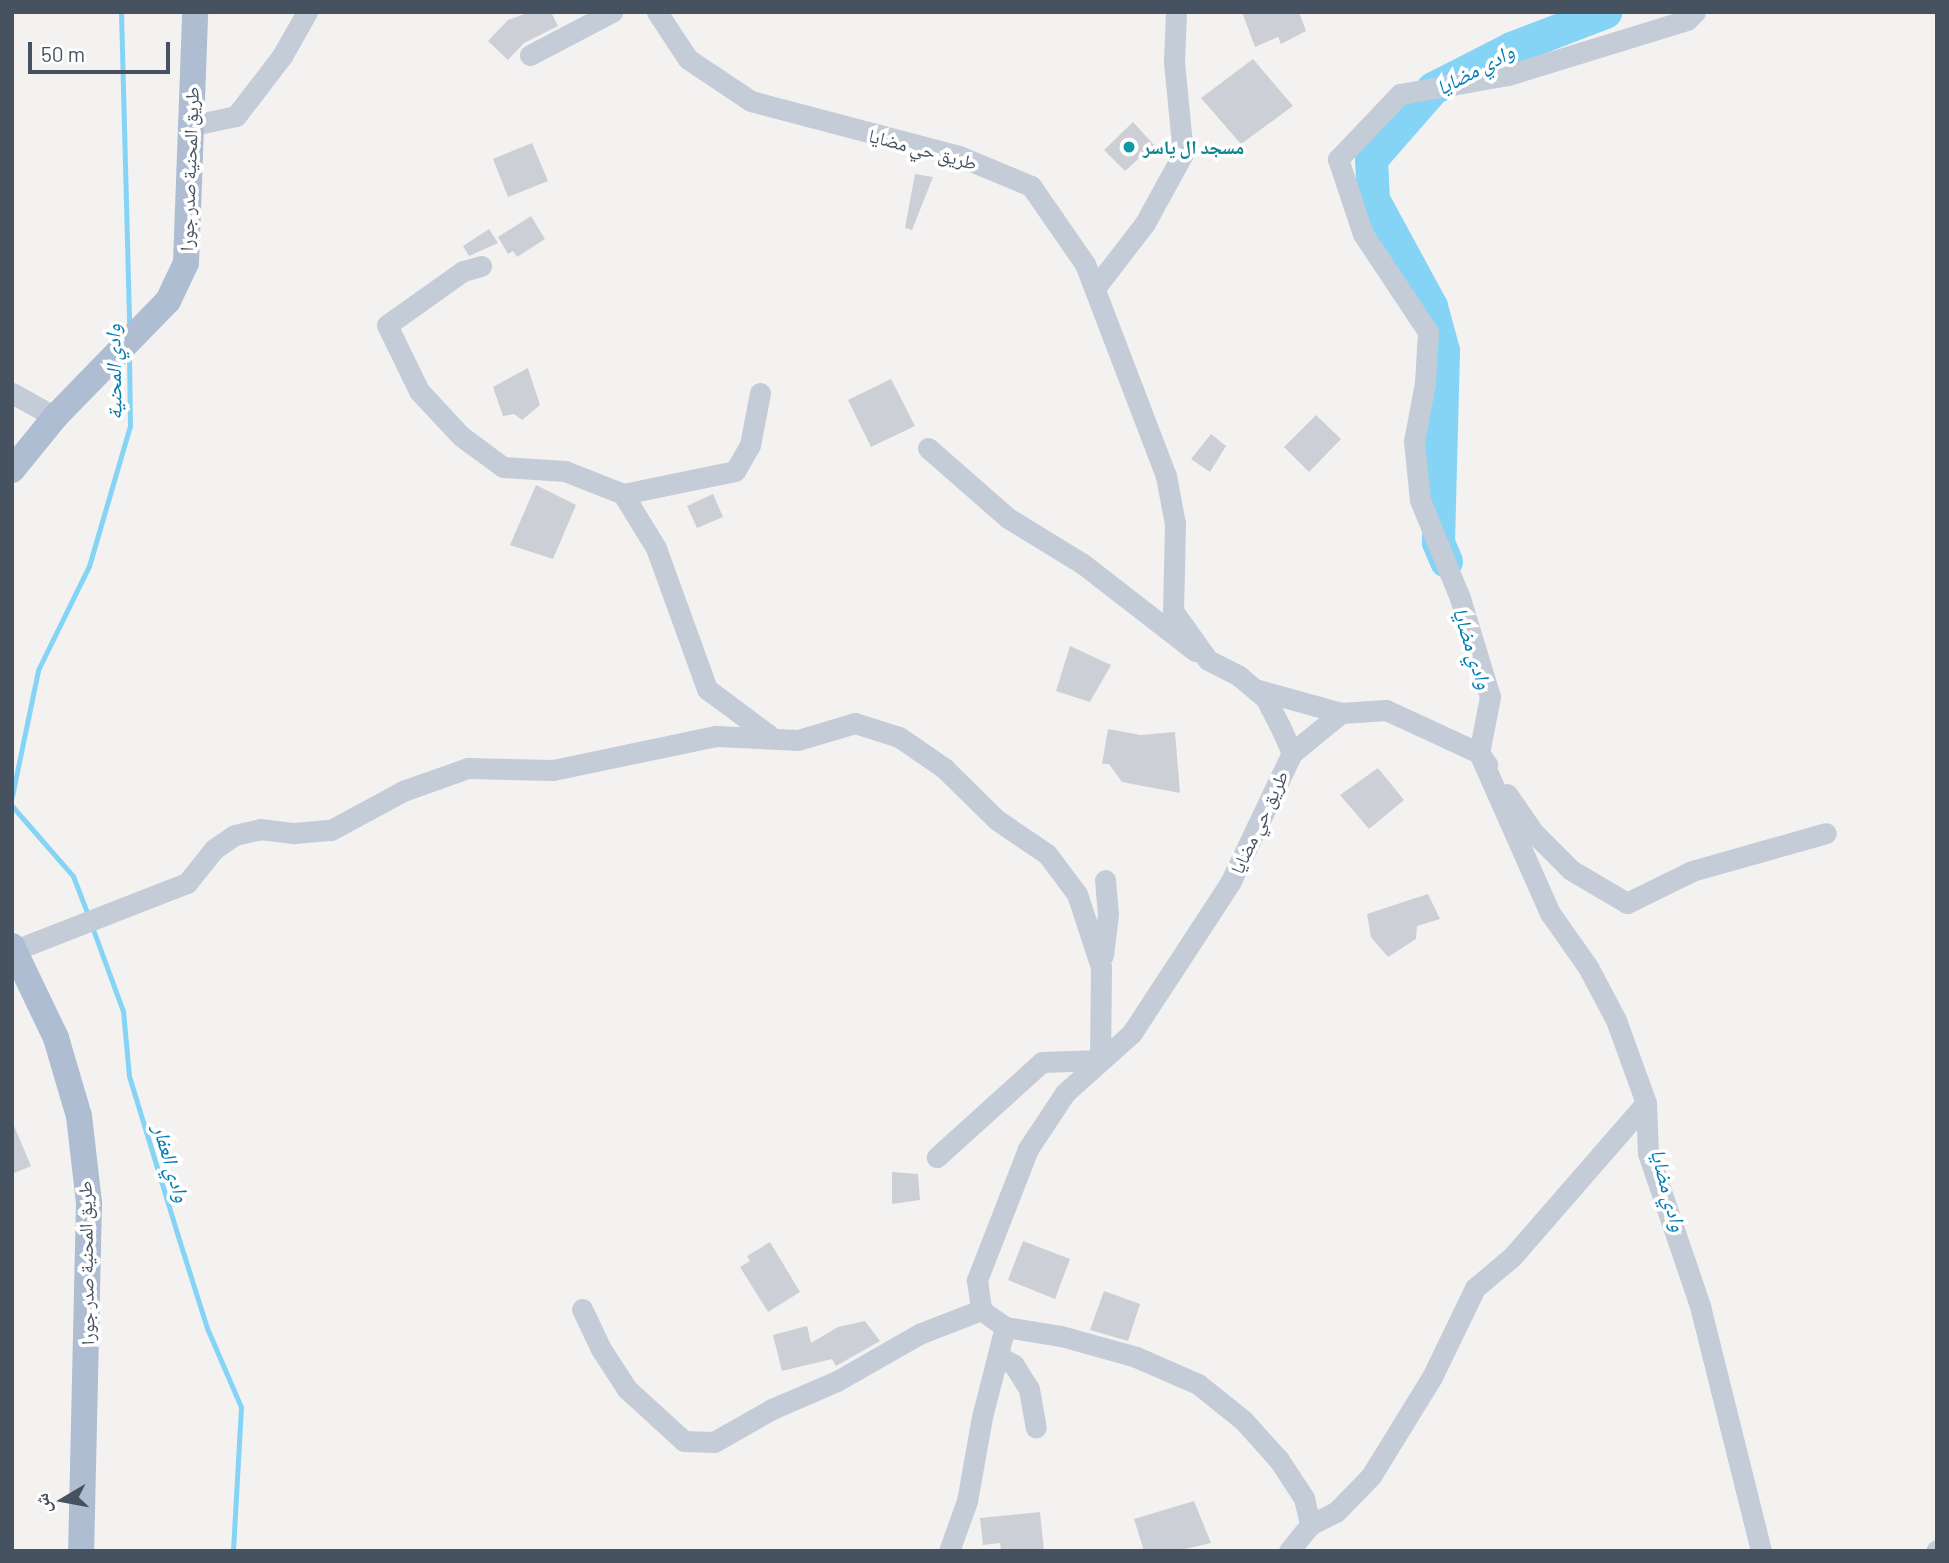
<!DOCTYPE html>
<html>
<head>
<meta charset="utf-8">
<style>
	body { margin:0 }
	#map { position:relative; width:1949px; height:1563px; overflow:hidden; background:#f4f1f1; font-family:Barlow,"Noto Naskh Arabic",sans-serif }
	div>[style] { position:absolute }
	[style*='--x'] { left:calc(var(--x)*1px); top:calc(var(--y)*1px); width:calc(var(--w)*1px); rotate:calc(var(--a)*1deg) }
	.stream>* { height:5px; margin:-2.5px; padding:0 2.5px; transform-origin:2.5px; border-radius:2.5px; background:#85d4f6 }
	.river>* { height:33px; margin:-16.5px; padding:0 16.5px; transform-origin:16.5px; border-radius:16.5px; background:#85d4f6 }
	.building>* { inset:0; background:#cdcfd7 }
	.minor>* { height:21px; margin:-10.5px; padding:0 10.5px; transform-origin:10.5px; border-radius:10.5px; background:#c3ccd7 }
	.major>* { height:26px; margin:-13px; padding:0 13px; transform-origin:13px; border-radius:13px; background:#aebdd2 }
	.dots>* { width:19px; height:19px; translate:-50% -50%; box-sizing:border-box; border:4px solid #fff; border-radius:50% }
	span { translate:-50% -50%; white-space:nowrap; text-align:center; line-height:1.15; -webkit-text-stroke:7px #fff; paint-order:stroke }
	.culture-label { font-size:19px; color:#0d838f; font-weight:700 }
	.left { translate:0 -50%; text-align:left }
	.street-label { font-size:19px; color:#475261 }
	.water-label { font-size:21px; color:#017cb2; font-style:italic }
	.frame { position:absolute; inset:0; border:14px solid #475261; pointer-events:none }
	.north { position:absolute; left:28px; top:1465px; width:70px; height:70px; -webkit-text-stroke:5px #fff; paint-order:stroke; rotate:260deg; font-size:19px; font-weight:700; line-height:28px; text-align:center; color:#475261 }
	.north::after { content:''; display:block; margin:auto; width:24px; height:32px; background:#475261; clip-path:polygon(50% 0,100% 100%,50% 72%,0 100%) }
	.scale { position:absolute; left:28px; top:42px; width:142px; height:32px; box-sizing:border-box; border:4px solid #475261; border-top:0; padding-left:9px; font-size:21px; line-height:24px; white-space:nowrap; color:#475261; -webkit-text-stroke:5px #fff; paint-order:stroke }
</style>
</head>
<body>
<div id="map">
	<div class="stream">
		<i style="--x:121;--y:12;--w:315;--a:88.5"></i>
		<i style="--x:12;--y:796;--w:129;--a:-78.3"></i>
		<i style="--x:38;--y:670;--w:116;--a:-63.9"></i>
		<i style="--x:89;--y:566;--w:146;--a:-73.7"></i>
		<i style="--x:130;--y:426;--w:72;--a:-90.8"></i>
		<i style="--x:12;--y:806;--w:93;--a:48.9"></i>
		<i style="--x:73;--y:876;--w:42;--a:69"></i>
		<i style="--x:91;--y:924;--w:93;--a:69.8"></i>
		<i style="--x:123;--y:1011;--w:65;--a:84.7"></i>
		<i style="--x:129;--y:1076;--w:164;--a:73"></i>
		<i style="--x:177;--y:1233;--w:100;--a:72.5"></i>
		<i style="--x:207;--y:1328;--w:86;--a:66.7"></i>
		<i style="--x:241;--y:1407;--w:144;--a:93.2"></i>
	</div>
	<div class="river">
		<i style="--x:1446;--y:561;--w:21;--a:-113"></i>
		<i style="--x:1438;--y:542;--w:192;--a:-88.5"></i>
		<i style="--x:1443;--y:350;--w:46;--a:-105.3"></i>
		<i style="--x:1431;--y:306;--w:122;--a:-118.5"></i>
		<i style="--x:1373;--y:199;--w:40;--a:-92.9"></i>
		<i style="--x:1371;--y:159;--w:94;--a:-48.9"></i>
		<i style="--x:1433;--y:88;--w:88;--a:-27.1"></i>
		<i style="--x:1511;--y:48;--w:101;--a:-21"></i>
	</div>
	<div class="building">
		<i style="clip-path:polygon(530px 12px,551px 12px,558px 26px,524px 43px,508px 60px,488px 41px,508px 20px)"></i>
		<i style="clip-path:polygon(1242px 12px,1299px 12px,1306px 31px,1281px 44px,1278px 37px,1255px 47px)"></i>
		<i style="clip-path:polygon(1253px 59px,1293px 106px,1241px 144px,1201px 98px)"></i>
		<i style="clip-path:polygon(1133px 122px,1154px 145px,1125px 171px,1104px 150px)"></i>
		<i style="clip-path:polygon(532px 143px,548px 181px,508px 197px,493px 159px)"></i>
		<i style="clip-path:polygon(915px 174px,933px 177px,912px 230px,905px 228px)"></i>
		<i style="clip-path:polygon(531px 216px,545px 239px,517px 257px,513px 251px,508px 254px,498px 237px)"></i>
		<i style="clip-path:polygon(489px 229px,498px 243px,469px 256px,463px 246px)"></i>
		<i style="clip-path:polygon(528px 368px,540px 405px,522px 420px,514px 414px,503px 416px,493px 387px)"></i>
		<i style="clip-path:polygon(891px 379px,915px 426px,871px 447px,848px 400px)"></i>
		<i style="clip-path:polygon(1316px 415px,1341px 439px,1309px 472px,1284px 447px)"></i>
		<i style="clip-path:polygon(1211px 434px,1226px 446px,1210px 472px,1191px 459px)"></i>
		<i style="clip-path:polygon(536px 485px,576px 505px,553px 559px,510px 545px)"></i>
		<i style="clip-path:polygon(713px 494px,723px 517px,697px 528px,687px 506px)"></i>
		<i style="clip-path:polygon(1070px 646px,1111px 665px,1090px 702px,1056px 691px)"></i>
		<i style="clip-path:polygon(1108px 729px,1141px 735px,1175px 732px,1180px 793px,1122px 782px,1109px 764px,1102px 764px)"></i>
		<i style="clip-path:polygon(1378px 768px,1404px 800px,1369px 829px,1340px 795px)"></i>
		<i style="clip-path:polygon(1428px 894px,1440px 919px,1417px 926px,1416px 939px,1388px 957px,1371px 937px,1367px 914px)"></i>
		<i style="clip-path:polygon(12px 1121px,31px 1166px,12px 1174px)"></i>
		<i style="clip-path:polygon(892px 1172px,918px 1174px,920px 1200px,892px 1204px)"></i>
		<i style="clip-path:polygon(1023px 1241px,1070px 1259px,1055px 1299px,1008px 1280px)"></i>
		<i style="clip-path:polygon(770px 1242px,800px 1292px,768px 1312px,740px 1267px,750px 1261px,747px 1256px)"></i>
		<i style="clip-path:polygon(1104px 1291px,1140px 1304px,1128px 1341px,1090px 1330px)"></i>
		<i style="clip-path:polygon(865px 1321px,880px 1341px,836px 1366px,832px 1359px,782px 1371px,773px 1335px,807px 1326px,811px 1343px,838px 1327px)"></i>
		<i style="clip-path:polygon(1194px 1501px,1211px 1543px,1176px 1551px,1144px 1551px,1134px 1519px)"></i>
		<i style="clip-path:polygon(1040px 1512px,1044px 1551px,1001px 1551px,1000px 1543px,983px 1545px,980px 1518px)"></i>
	</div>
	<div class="minor">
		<i style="--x:657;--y:12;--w:56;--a:56.6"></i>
		<i style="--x:688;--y:59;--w:76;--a:33.7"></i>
		<i style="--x:751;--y:101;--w:215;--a:14.8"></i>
		<i style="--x:959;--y:156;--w:78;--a:22.6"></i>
		<i style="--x:1031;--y:186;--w:95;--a:55.3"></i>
		<i style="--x:1085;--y:264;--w:227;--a:69.1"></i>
		<i style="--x:1166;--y:476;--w:49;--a:79.4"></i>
		<i style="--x:1175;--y:524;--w:87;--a:91.3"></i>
		<i style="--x:1173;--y:611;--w:60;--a:54.5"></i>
		<i style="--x:1208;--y:660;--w:35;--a:27"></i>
		<i style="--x:1239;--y:676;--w:35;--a:40"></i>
		<i style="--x:1266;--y:699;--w:30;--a:63"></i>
		<i style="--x:1280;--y:726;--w:30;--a:66"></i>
		<i style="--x:1292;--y:753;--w:144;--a:115.5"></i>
		<i style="--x:1230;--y:883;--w:179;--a:123.2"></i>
		<i style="--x:1132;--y:1033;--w:90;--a:138.2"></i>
		<i style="--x:1065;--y:1093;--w:67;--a:123.5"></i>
		<i style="--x:1028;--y:1149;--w:141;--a:111.3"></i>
		<i style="--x:977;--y:1280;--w:30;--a:82"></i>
		<i style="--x:981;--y:1310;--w:29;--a:35"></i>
		<i style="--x:1005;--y:1327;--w:57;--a:9.1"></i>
		<i style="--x:1061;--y:1336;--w:78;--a:15.6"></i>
		<i style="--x:1136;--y:1357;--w:68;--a:23.5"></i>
		<i style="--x:1198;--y:1384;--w:58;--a:38.7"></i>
		<i style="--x:1243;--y:1420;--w:54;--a:48"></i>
		<i style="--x:1279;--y:1460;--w:45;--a:56.7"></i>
		<i style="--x:1304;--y:1498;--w:28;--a:77"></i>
		<i style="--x:1310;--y:1525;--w:33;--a:129"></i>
		<i style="--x:1695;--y:12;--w:11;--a:135"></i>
		<i style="--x:1687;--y:20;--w:187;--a:162.9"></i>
		<i style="--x:1508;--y:75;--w:110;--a:170"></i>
		<i style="--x:1400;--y:94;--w:90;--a:133.6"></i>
		<i style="--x:1338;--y:159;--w:79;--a:71.6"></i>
		<i style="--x:1363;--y:234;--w:118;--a:56.4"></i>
		<i style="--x:1428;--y:332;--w:51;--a:93.4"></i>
		<i style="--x:1425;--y:383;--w:59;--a:100.7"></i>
		<i style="--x:1414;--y:441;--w:59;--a:84.2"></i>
		<i style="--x:1420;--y:500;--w:106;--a:67.8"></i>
		<i style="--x:1460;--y:598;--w:103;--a:73.1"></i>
		<i style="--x:1490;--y:697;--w:57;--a:101.1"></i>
		<i style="--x:1479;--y:753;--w:175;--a:66.1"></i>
		<i style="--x:1550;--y:913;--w:66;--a:54.9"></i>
		<i style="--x:1588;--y:967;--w:60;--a:62.2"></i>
		<i style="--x:1616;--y:1020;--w:88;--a:70.1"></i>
		<i style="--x:1646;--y:1103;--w:50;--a:87.7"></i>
		<i style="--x:1648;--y:1153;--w:162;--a:71.2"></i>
		<i style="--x:1700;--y:1306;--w:252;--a:76"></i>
		<i style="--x:530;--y:55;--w:93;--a:-27.7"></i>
		<i style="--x:189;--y:126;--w:48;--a:-12"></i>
		<i style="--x:236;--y:116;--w:76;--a:-52.5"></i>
		<i style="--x:282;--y:56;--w:51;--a:-60.4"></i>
		<i style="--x:481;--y:266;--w:19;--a:164"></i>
		<i style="--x:463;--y:271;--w:93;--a:144.6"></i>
		<i style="--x:387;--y:325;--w:73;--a:64.1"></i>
		<i style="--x:419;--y:391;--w:62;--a:47"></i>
		<i style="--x:461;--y:436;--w:52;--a:36.4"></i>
		<i style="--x:503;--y:467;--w:62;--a:3.7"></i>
		<i style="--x:565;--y:471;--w:62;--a:21.6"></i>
		<i style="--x:1095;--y:288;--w:82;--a:-52.4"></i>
		<i style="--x:1145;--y:223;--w:79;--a:-61.2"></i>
		<i style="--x:1183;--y:154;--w:92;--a:-95.6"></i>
		<i style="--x:1174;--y:62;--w:50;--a:-87.7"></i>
		<i style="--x:12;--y:393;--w:49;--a:29.2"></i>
		<i style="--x:760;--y:393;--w:53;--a:100.9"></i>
		<i style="--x:750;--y:445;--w:30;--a:120"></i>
		<i style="--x:735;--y:471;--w:114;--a:168.4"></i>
		<i style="--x:623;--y:494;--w:63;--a:58.6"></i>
		<i style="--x:656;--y:548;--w:150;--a:70.1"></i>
		<i style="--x:707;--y:689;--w:77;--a:36.6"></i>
		<i style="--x:928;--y:448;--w:106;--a:41.2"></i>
		<i style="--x:1008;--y:518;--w:88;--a:31.5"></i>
		<i style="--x:1083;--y:564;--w:142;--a:37.8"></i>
		<i style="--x:1255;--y:689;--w:89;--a:15.6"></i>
		<i style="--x:1292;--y:753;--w:63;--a:-39.2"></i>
		<i style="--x:1341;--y:713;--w:45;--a:-3.8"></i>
		<i style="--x:1386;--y:710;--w:102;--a:24.8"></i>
		<i style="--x:1479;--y:753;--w:14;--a:54"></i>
		<i style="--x:1507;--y:794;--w:47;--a:55.3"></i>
		<i style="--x:1534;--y:833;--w:52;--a:45"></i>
		<i style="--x:1571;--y:870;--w:65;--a:30.5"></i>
		<i style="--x:1627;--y:903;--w:72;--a:-26.2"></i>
		<i style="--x:1692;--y:871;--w:139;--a:-15.8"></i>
		<i style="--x:15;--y:950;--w:185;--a:-21.3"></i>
		<i style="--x:187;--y:883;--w:43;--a:-51.5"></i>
		<i style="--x:214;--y:849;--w:25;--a:-34"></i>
		<i style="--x:235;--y:835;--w:26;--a:-13"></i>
		<i style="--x:260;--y:829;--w:34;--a:7"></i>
		<i style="--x:294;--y:833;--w:37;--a:-5"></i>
		<i style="--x:331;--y:830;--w:82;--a:-28.4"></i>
		<i style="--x:403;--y:791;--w:69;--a:-19.5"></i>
		<i style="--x:468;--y:768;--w:85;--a:1.3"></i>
		<i style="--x:553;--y:770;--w:167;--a:-11.8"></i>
		<i style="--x:716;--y:736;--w:82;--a:2.8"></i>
		<i style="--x:798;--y:740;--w:59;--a:-16.6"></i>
		<i style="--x:855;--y:723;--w:46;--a:17.7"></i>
		<i style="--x:899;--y:737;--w:55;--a:34.6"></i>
		<i style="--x:944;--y:768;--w:74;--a:44.5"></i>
		<i style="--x:997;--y:820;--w:60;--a:34.2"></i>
		<i style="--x:1047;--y:854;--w:50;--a:53.1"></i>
		<i style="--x:1077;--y:894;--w:77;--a:71.8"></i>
		<i style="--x:1101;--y:967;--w:93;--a:90.6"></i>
		<i style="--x:1100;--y:1060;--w:58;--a:178"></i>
		<i style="--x:1042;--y:1062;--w:142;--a:137.9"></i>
		<i style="--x:1103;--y:955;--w:41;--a:-83"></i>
		<i style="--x:1108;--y:914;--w:34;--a:-95"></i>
		<i style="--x:582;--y:1309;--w:44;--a:64.6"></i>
		<i style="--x:601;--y:1349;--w:48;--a:57"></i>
		<i style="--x:627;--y:1389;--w:77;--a:42.4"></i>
		<i style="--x:684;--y:1441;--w:30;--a:2"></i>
		<i style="--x:714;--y:1442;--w:67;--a:-29.6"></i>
		<i style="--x:772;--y:1409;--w:71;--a:-23.3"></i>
		<i style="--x:837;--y:1381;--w:95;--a:-29.8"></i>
		<i style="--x:919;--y:1334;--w:66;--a:-21.2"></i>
		<i style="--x:998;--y:1356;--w:18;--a:29"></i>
		<i style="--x:1014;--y:1365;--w:28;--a:58"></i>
		<i style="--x:1029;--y:1389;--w:39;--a:80"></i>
		<i style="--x:1310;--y:1525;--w:29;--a:-27"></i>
		<i style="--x:1336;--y:1512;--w:50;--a:-45.8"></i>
		<i style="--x:1371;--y:1476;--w:116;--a:-58.4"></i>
		<i style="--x:1432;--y:1377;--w:99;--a:-64.2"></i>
		<i style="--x:1475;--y:1288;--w:48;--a:-40"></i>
		<i style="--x:1512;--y:1257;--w:204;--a:-49"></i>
		<i style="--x:949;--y:1551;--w:53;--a:-70.2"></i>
		<i style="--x:967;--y:1501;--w:85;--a:-79.9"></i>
		<i style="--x:982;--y:1417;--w:93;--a:-75.7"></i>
		<i style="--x:1936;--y:1551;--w:1;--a:-45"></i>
	</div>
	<div class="major">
		<i style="--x:12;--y:470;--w:68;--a:-50.9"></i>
		<i style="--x:55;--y:417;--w:162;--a:-45.8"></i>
		<i style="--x:168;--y:301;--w:42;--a:-64.7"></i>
		<i style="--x:186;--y:263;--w:251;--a:-87.9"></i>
		<i style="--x:12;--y:946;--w:102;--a:64.4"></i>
		<i style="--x:56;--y:1038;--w:81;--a:73.6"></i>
		<i style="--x:79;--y:1116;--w:88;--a:83.4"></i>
		<i style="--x:89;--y:1203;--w:348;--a:91.3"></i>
	</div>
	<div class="dots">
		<i style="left:1129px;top:147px;background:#0f9aa8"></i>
	</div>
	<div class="culture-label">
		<span class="left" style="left:1143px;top:147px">مسجد ال ياسر</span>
	</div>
	<div class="street-label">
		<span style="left:923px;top:149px;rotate:15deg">طريق حي مضايا</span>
		<span style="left:189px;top:169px;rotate:-88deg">طريق المحنية صدر جورا</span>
		<span style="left:1259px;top:822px;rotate:-65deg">طريق حي مضايا</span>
		<span style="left:86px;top:1263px;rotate:-91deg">طريق المحنية صدر جورا</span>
	</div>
	<div class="water-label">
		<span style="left:1475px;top:69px;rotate:-28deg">وادي مضايا</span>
		<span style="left:113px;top:372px;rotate:-91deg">وادي المحنية</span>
		<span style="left:1473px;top:648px;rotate:72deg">وادي مضايا</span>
		<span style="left:172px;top:1163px;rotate:73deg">وادي العفار</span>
		<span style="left:1669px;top:1190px;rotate:75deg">وادي مضايا</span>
	</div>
	<div class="frame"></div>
	<div class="north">ش</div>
	<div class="scale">50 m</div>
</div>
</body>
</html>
